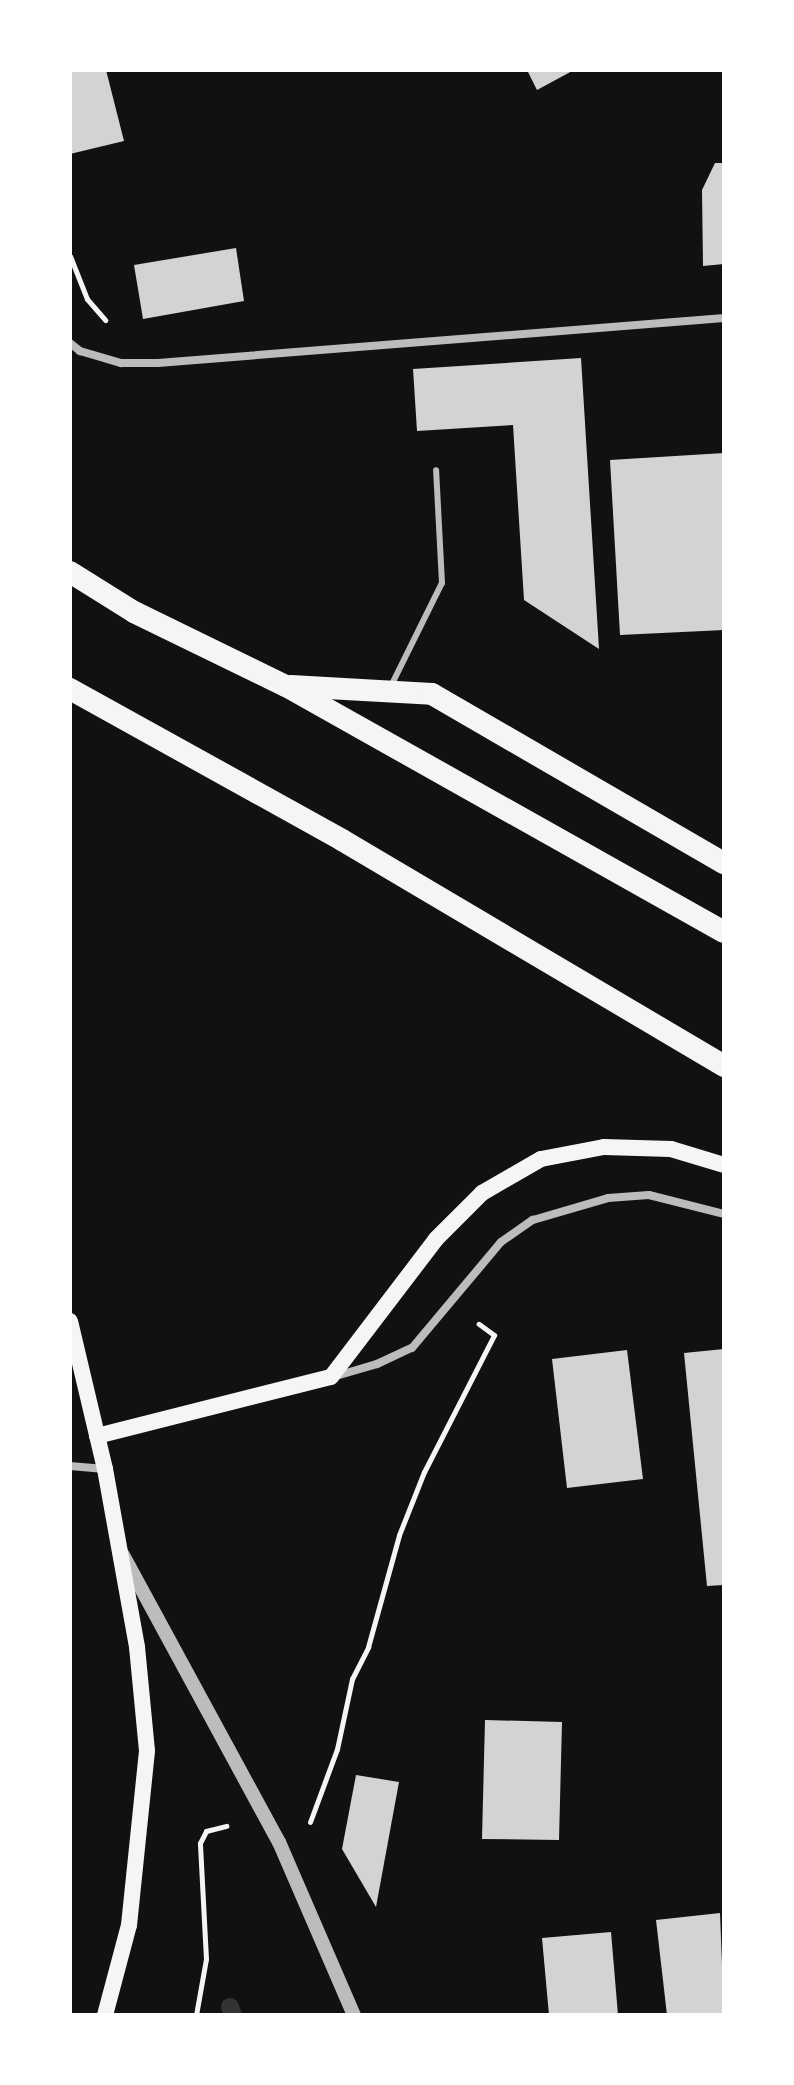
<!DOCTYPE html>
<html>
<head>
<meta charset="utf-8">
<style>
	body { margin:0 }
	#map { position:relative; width:794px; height:2085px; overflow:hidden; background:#111; font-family:Ubuntu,sans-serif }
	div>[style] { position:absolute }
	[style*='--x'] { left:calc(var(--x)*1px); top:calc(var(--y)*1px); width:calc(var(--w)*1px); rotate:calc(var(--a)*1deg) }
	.stream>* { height:18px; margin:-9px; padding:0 9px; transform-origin:9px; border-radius:9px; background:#333 }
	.building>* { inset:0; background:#d3d3d3 }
	.path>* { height:5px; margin:-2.5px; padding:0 2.5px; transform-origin:2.5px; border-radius:2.5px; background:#f5f5f5 }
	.service>* { height:6px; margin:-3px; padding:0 3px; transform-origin:3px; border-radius:3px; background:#bcbcbc }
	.minor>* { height:8px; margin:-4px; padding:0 4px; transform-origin:4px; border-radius:4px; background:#bcbcbc }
	.tertiary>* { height:14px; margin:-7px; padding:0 7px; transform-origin:7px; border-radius:7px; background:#bcbcbc }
	.secondary>* { height:16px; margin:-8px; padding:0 8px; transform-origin:8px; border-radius:8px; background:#f5f5f5 }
	.trunk>* { height:22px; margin:-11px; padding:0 11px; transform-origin:11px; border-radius:11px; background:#f5f5f5 }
	span { translate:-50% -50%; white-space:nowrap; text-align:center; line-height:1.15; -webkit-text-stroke:7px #fff; paint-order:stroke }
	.frame { position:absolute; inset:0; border:72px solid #fff; pointer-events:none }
</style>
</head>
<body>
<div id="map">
	<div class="stream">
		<i style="--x:230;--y:2007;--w:9;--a:69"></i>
	</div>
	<div class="building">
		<i style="clip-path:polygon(70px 70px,106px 70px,124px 141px,70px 154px)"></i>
		<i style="clip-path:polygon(527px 70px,574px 70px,537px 90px)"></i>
		<i style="clip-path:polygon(715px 163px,724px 163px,724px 264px,703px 266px,702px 190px)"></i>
		<i style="clip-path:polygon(236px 248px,244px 301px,143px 319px,134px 265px)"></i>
		<i style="clip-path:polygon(581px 358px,599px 649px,524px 600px,513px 425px,417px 431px,413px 369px)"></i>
		<i style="clip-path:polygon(724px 453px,724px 630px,620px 635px,610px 460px)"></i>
		<i style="clip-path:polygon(724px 1349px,724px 1585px,707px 1586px,684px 1353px)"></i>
		<i style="clip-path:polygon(627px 1350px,643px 1479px,567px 1488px,552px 1359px)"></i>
		<i style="clip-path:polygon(485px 1720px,562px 1722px,559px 1840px,482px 1839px)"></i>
		<i style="clip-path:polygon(356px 1775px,399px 1782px,376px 1907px,342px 1849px)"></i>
		<i style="clip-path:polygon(720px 1913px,724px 2015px,667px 2015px,656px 1920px)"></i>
		<i style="clip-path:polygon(611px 1932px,618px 2015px,549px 2015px,542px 1938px)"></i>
	</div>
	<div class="path">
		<i style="--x:70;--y:256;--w:46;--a:68.4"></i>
		<i style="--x:87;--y:299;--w:28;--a:49"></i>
		<i style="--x:310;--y:1822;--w:78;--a:-69.7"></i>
		<i style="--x:337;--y:1749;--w:72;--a:-77.9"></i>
		<i style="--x:352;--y:1679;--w:36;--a:-63"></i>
		<i style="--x:368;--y:1647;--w:116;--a:-74.5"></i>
		<i style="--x:399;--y:1535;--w:68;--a:-68.4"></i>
		<i style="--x:424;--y:1472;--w:154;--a:-62.9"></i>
		<i style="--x:494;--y:1335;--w:19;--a:-144"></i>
		<i style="--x:196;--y:2015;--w:57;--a:-79.9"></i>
		<i style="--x:206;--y:1959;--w:116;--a:-93"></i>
		<i style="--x:200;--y:1843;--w:13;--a:-63"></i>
		<i style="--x:206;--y:1831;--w:21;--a:-14"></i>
	</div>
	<div class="service">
		<i style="--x:390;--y:688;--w:117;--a:-63.7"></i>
		<i style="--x:442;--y:583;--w:113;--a:-93"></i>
	</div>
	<div class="minor">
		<i style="--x:70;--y:343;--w:13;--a:39"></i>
		<i style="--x:80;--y:351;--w:43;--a:16.3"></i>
		<i style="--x:121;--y:363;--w:37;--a:0"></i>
		<i style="--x:158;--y:363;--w:568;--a:-4.55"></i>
		<i style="--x:336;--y:1376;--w:43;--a:-16.3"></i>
		<i style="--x:377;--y:1364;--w:38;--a:-25"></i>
		<i style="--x:412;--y:1348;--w:138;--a:-50"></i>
		<i style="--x:501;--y:1242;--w:39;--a:-35"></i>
		<i style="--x:533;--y:1220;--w:78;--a:-16.3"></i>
		<i style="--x:608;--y:1198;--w:41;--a:-4.2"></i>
		<i style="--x:649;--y:1195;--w:77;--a:14.2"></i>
		<i style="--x:70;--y:1466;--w:35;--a:5"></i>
	</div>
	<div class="tertiary">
		<i style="--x:123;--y:1555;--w:327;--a:61.5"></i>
		<i style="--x:279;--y:1842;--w:189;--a:66.6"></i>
	</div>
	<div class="secondary">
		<i style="--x:70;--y:1321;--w:152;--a:76.7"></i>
		<i style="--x:105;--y:1469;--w:181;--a:79.8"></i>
		<i style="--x:137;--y:1647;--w:104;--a:84.5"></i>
		<i style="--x:147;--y:1751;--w:175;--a:95.9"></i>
		<i style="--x:129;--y:1925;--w:93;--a:104.9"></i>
		<i style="--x:97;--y:1436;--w:241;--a:-14.2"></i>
		<i style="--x:331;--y:1377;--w:173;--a:-52.7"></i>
		<i style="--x:436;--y:1239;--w:65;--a:-45"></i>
		<i style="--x:482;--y:1193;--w:68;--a:-30"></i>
		<i style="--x:541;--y:1159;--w:64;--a:-10.8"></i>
		<i style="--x:604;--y:1147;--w:67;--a:1.7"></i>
		<i style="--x:671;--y:1149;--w:55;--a:16.8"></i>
	</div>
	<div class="trunk">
		<i style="--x:70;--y:572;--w:75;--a:32"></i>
		<i style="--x:134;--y:612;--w:169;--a:26"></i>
		<i style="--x:286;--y:686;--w:502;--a:29.32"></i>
		<i style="--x:291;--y:686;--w:141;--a:3.2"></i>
		<i style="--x:432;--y:694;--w:337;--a:30.1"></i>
		<i style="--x:70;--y:689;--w:311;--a:29"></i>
		<i style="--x:342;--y:840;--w:444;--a:30.6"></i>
	</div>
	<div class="frame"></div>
</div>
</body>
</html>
